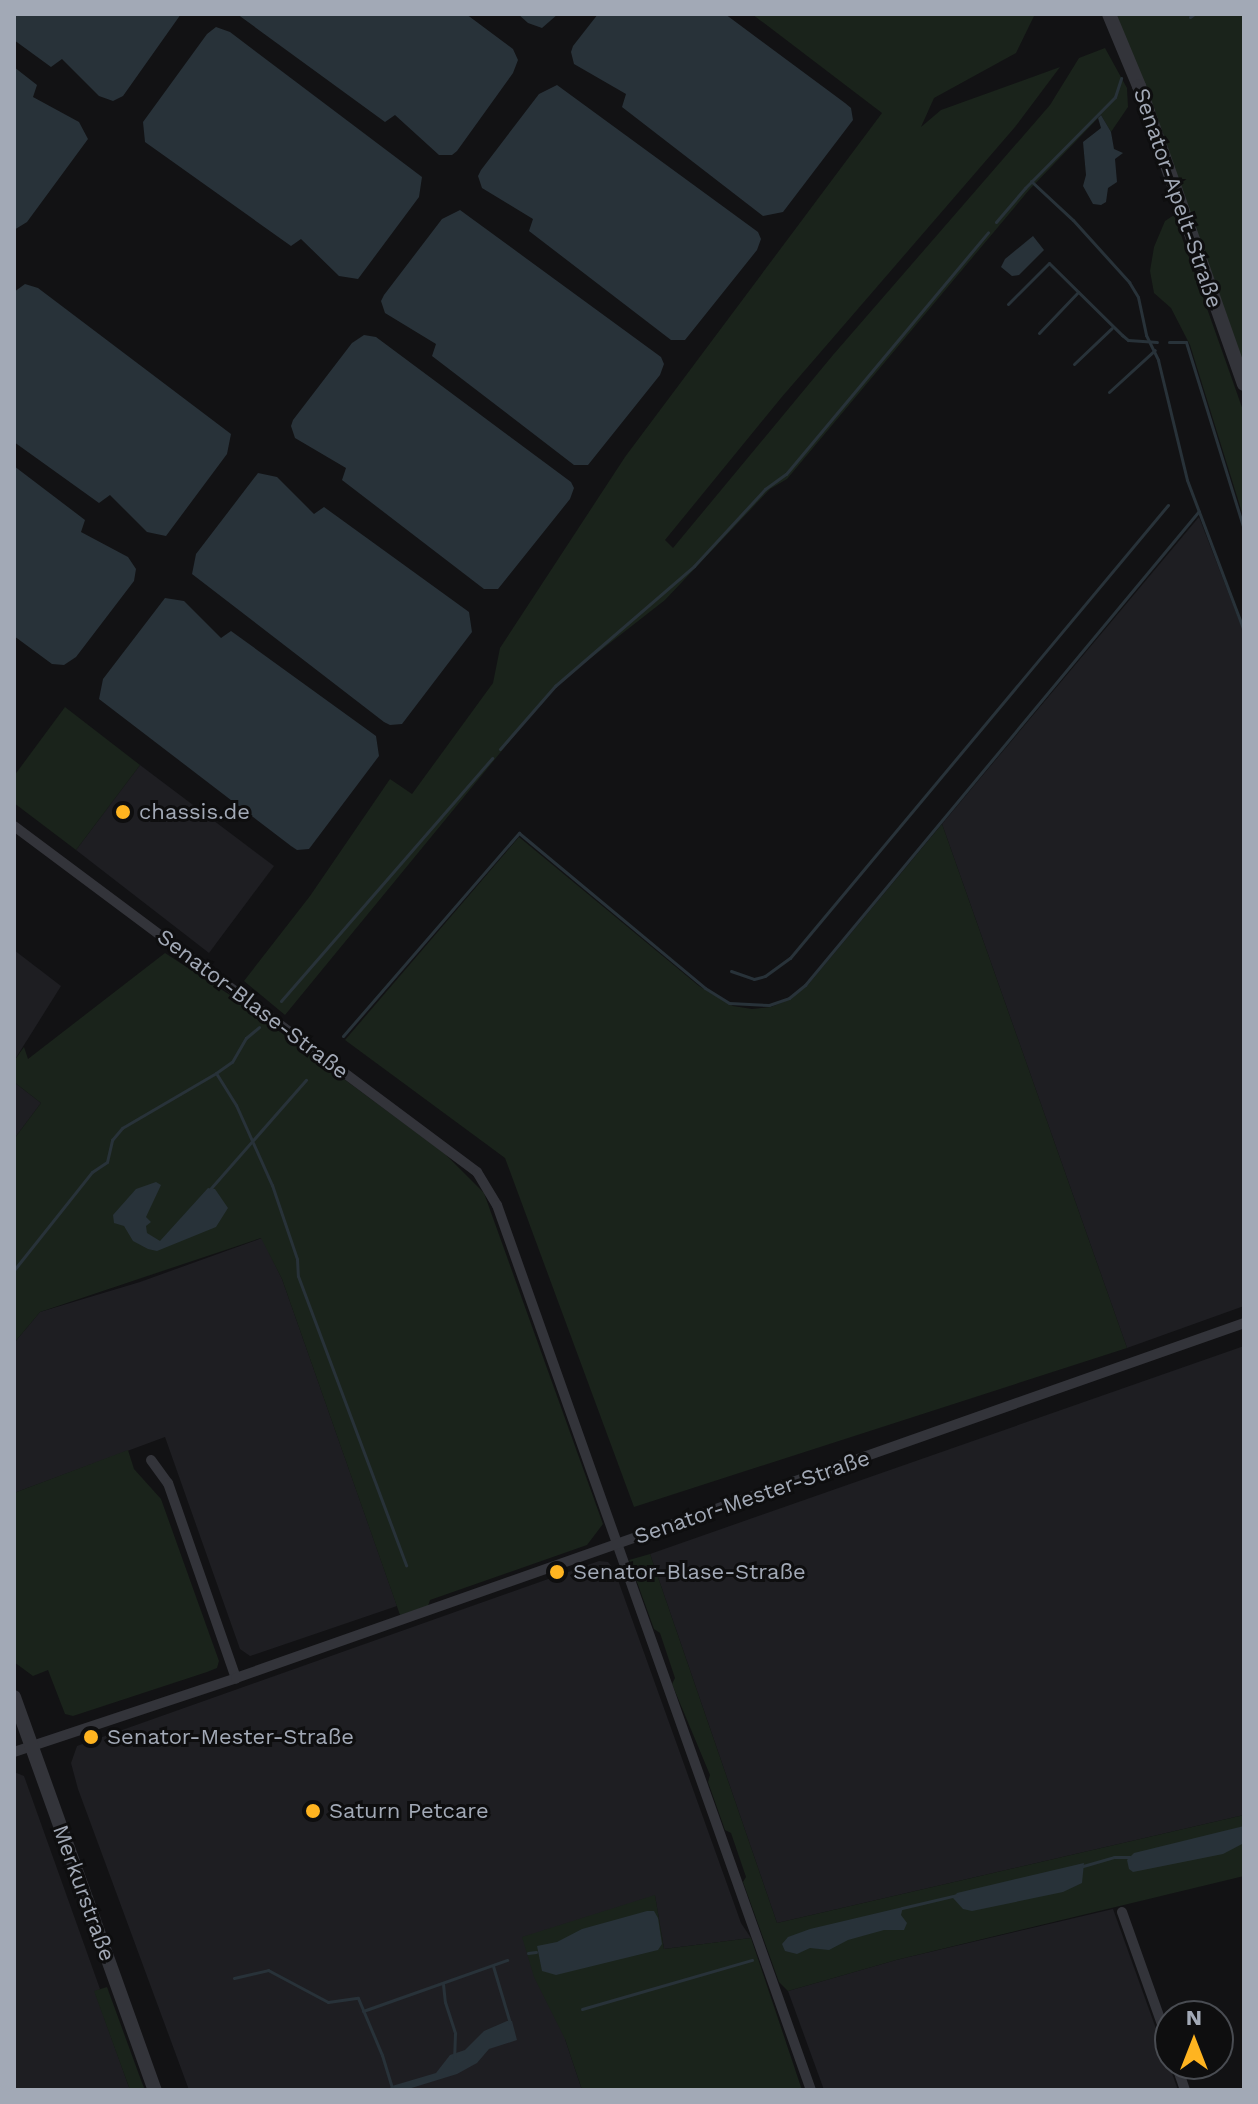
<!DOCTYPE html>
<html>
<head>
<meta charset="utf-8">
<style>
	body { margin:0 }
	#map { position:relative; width:1258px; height:2104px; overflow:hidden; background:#121214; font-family:"Work Sans",sans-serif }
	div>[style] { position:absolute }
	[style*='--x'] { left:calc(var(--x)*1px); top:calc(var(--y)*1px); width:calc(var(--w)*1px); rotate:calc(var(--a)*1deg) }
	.built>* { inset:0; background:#1e1e22 }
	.green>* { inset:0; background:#1a231b }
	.water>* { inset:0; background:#283239 }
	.stream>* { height:3px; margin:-1.5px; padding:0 1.5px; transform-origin:1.5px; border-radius:1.5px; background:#283239 }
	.minor>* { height:10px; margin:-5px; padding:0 5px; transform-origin:5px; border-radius:5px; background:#33343a }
	.tertiary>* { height:14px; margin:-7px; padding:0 7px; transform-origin:7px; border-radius:7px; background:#33343a }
	.dots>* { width:22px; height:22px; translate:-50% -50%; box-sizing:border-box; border:4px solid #0e0e0f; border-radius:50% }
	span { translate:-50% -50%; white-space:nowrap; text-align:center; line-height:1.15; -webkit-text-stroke:6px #0e0e0f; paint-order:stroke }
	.street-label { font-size:22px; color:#a2a9b6 }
	.poi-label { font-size:22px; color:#a2a9b6 }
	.left { translate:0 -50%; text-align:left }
	.frame { position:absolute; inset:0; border:16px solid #a2a9b6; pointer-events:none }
	.north { position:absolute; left:1154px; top:2000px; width:80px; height:80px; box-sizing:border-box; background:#0e0e0f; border:2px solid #494c52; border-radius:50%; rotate:0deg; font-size:22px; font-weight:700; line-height:32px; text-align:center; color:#a2a9b6 }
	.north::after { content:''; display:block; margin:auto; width:28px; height:36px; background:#ffb420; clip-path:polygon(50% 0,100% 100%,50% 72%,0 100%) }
</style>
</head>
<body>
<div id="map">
	<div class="built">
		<i style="clip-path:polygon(1199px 517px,1244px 633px,1244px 1306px,1127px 1348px,942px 824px)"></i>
		<i style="clip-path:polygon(140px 765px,274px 866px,209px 953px,76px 850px)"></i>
		<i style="clip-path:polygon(14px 950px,61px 986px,14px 1061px)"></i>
		<i style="clip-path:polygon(14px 1082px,41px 1103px,14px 1139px)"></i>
		<i style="clip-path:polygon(262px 1238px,282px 1279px,397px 1606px,250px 1656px,240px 1649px,165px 1437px,14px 1493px,14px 1343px,40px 1312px,140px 1282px)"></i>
		<i style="clip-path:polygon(1244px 1346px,1244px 1815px,777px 1923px,650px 1554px)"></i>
		<i style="clip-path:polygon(599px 1561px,608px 1562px,614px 1569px,741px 1923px,751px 1938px,664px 1949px,655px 1896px,565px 2039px,582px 2090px,189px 2090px,78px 1789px,71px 1763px,77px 1746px)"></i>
		<i style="clip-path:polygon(14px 1772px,24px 1776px,100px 1989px,95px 1992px,130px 2090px,14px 2090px)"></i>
		<i style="clip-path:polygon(1113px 1909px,1178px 2090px,824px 2090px,788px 1991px,896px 1960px)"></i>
	</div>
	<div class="green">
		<i style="clip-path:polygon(752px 14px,1035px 14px,1016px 53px,934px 98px,921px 127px,941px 110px,1060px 67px,1015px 127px,781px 398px,665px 540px,673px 548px,833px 355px,1050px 105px,1079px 58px,1105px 48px,1127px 88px,1128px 107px,1111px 132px,1101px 115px,1029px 190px,787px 479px,770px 489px,665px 600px,555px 686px,285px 1015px,244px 981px,310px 896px,390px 779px,412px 794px,493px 683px,500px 648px,625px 457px,882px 113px)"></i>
		<i style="clip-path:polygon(1116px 14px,1244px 14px,1244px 369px,1118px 18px)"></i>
		<i style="clip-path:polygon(1174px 215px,1244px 413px,1244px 519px,1190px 345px,1171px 308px,1154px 293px,1150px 271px,1154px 247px,1165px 221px)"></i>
		<i style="clip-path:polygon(65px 707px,140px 765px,76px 850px,14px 803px,14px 776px)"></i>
		<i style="clip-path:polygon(942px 824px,1127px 1348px,634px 1507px,505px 1158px,345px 1040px,519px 837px,699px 986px,733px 1006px,752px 1009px,771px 1007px,790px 999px,807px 986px)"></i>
		<i style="clip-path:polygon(165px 953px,233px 997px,444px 1153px,484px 1193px,603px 1524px,587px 1545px,430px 1600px,428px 1606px,400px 1615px,282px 1279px,261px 1238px,40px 1312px,14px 1343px,14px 1139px,41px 1103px,14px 1082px,14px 1061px,24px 1047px,28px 1059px)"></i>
		<i style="clip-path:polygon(128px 1450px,134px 1469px,161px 1499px,219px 1661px,217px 1668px,207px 1672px,73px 1716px,65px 1714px,48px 1670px,33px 1676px,14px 1662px,14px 1493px)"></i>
		<i style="clip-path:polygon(650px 1554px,777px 1923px,1244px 1815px,1244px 1876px,896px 1960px,788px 1991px,779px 1982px,743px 1882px,746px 1877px,731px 1833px,725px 1830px,708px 1782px,710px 1775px,672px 1684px,675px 1678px,660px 1633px,654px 1629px,629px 1560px)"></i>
		<i style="clip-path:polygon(655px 1895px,664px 1949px,751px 1938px,802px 2090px,582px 2090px,565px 2039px,534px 1977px,522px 1937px)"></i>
		<i style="clip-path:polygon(107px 1987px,141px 2080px,145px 2090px,130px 2090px,94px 1991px)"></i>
	</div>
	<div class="water">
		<i style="clip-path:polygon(14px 14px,181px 14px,123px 96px,113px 101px,99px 96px,62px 59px,51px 67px,14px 40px)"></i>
		<i style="clip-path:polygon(237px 14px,466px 14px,513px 49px,518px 60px,513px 73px,457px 151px,452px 155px,439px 155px,395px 115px,385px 122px)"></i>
		<i style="clip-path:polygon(518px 14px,558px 14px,542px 28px,528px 23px)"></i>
		<i style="clip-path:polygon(598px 14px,725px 14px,845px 103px,851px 108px,853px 120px,783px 212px,763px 216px,622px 107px,626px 94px,574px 64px,571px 52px,573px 46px)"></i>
		<i style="clip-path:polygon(216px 27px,230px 32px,422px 177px,419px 197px,358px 279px,339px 276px,301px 239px,291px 246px,145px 142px,143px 122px,207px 34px)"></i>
		<i style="clip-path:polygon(14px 67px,37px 85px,33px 97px,79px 122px,88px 139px,27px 222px,14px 230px)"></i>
		<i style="clip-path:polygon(557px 85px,758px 232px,761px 239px,757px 250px,685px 340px,671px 340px,529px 231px,533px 219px,482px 188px,478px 176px,481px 170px,539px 94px)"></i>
		<i style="clip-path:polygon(1101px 115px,1111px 132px,1114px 149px,1123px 153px,1115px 159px,1117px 182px,1108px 188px,1106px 202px,1101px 205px,1093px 204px,1083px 186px,1086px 175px,1083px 142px,1101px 128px,1098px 118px)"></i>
		<i style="clip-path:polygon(460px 210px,661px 357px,664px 364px,660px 375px,588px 465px,574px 465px,432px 356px,436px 344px,385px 313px,381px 301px,384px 295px,442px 219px)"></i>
		<i style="clip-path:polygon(1033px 236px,1044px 250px,1019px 275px,1012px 276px,1001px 267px,1005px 259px)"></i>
		<i style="clip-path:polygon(25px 284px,38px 288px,231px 434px,227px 454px,166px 536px,147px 532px,110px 495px,99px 503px,14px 442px,14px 292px)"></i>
		<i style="clip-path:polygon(364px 335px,376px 337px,571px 482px,574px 488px,570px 499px,498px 589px,484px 589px,342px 480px,346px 468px,295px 438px,291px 426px,293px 420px,352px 343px)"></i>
		<i style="clip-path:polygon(14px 466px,85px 520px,81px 532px,128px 557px,136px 569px,134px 581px,76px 657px,64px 665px,52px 664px,14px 636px)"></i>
		<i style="clip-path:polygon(258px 473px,277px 477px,314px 514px,324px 507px,469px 612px,472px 632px,402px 724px,390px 725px,384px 722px,192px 574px,196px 554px)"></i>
		<i style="clip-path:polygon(165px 598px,184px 601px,221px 638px,231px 631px,376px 736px,379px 756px,309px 849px,297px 850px,291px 846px,99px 699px,103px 679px)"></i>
		<i style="clip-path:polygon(156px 1182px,161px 1185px,146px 1217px,151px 1222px,146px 1226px,147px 1233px,160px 1241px,208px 1188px,215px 1189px,228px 1208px,216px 1227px,157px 1251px,148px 1249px,133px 1241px,124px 1226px,114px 1223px,113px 1215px,136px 1189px)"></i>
		<i style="clip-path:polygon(1244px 1826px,1244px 1843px,1223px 1854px,1133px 1872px,1129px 1869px,1127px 1860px,1134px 1853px)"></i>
		<i style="clip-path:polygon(1084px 1863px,1082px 1883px,1063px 1892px,972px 1911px,963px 1909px,953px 1898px,957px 1893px)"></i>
		<i style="clip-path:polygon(903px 1907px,901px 1915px,907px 1923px,904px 1930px,884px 1930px,848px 1940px,829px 1950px,810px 1948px,797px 1954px,785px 1951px,782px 1944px,788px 1937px,810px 1929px)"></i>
		<i style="clip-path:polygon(647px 1911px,654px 1911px,658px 1918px,662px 1944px,658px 1950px,556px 1975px,542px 1971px,537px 1946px,557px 1942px,582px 1929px)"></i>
		<i style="clip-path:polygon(507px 2021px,512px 2021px,517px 2040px,489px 2049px,477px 2063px,457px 2074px,405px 2090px,388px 2090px,392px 2086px,436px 2073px,450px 2055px,465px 2050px,484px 2031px)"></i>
	</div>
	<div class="stream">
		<i style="--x:1190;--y:17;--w:5;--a:-37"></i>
		<i style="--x:1031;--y:181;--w:57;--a:42.9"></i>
		<i style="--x:1073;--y:220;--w:84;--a:47.9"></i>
		<i style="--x:1129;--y:282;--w:17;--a:59"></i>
		<i style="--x:1138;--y:297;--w:39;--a:78"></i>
		<i style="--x:1146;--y:335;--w:28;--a:64"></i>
		<i style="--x:1158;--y:360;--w:123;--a:76.4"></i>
		<i style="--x:1187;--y:480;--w:161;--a:69.3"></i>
		<i style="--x:996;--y:222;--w:45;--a:-49.5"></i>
		<i style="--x:1025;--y:188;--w:128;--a:-45.3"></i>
		<i style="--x:1115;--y:97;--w:20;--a:-72"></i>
		<i style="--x:1008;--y:304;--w:58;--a:-45"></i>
		<i style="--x:1049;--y:263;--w:103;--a:44.6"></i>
		<i style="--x:1122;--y:335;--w:8;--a:40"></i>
		<i style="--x:1128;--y:340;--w:29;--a:4"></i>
		<i style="--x:1039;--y:333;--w:57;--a:-46.4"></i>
		<i style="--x:1169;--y:342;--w:17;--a:0"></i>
		<i style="--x:1186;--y:342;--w:196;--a:72.8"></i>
		<i style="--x:1074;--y:364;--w:52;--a:-43.5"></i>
		<i style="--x:1109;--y:392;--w:62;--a:-42.4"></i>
		<i style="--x:500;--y:749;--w:84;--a:-48.9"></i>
		<i style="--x:555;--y:686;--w:184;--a:-40.8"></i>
		<i style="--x:694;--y:566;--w:105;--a:-47.3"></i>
		<i style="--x:765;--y:489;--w:26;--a:-36"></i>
		<i style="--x:786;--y:474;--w:315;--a:-50.1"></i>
		<i style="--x:731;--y:971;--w:24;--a:19"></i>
		<i style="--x:754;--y:979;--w:11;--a:-15"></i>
		<i style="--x:765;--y:976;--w:31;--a:-36"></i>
		<i style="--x:790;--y:958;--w:590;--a:-50.16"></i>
		<i style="--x:281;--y:1001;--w:322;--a:-49"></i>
		<i style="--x:343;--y:1036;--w:269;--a:-49.1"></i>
		<i style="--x:519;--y:833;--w:242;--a:39.8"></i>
		<i style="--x:705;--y:988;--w:28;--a:32"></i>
		<i style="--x:729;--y:1003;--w:40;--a:2.9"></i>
		<i style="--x:769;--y:1005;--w:21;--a:-19"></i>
		<i style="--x:789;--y:998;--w:21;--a:-39"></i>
		<i style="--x:805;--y:985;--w:616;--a:-50.27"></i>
		<i style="--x:216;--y:1073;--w:38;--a:58"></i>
		<i style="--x:236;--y:1105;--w:88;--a:65.8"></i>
		<i style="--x:272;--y:1185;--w:78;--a:71.3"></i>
		<i style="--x:297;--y:1259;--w:17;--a:87"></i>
		<i style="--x:298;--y:1276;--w:309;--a:69.5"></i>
		<i style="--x:211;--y:1188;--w:144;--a:-48.7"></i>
		<i style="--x:14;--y:1270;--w:125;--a:-51.5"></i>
		<i style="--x:92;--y:1172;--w:18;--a:-34"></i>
		<i style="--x:107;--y:1162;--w:23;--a:-77"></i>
		<i style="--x:112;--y:1140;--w:16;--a:-50"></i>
		<i style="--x:122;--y:1128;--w:109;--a:-30.3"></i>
		<i style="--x:216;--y:1073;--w:19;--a:-35"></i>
		<i style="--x:232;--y:1062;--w:28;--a:-60"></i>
		<i style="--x:246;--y:1038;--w:17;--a:-40"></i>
		<i style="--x:1083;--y:1866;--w:32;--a:-16"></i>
		<i style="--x:1114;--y:1857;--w:16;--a:0"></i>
		<i style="--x:902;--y:1908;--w:57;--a:-13.3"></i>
		<i style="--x:528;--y:1953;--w:8;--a:-7"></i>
		<i style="--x:493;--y:1966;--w:59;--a:73.4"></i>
		<i style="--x:234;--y:1978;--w:35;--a:-13"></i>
		<i style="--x:268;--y:1970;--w:68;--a:28.1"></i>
		<i style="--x:328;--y:2002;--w:30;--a:-8"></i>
		<i style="--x:358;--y:1998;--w:62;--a:67.2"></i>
		<i style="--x:382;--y:2055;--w:37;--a:73"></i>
		<i style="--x:443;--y:1984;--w:18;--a:84"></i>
		<i style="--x:445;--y:2002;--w:33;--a:72"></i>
		<i style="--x:455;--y:2033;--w:25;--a:92"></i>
		<i style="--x:582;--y:2009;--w:177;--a:-16.1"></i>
		<i style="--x:363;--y:2011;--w:153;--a:-19.5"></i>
	</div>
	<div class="minor">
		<i style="--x:14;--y:826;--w:578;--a:36.77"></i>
		<i style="--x:477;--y:1172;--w:39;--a:59"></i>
		<i style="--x:497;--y:1205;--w:939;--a:70.47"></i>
		<i style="--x:151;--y:1460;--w:29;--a:54"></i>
		<i style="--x:168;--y:1483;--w:207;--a:70.8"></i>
		<i style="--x:14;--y:1752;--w:234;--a:-18.4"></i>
		<i style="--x:236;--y:1678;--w:1069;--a:-19.4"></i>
		<i style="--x:1122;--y:1912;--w:143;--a:70.4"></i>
		<i style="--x:1176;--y:2064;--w:28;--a:71"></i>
	</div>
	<div class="tertiary">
		<i style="--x:1109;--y:14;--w:78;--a:67.4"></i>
		<i style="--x:1139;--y:86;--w:316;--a:70.6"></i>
		<i style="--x:14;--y:1697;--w:418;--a:70.3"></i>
	</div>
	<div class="dots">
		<i style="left:123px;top:812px;background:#ffb420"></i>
		<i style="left:557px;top:1572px;background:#ffb420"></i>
		<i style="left:91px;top:1737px;background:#ffb420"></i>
		<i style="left:313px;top:1811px;background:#ffb420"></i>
	</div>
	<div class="street-label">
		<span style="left:1178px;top:198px;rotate:71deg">Senator-Apelt-Straße</span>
		<span style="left:253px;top:1004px;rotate:37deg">Senator-Blase-Straße</span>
		<span style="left:752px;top:1497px;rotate:-19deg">Senator-Mester-Straße</span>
		<span style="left:84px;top:1893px;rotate:70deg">Merkurstraße</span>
	</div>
	<div class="poi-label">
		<span class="left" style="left:139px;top:812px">chassis.de</span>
		<span class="left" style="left:573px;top:1572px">Senator-Blase-Straße</span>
		<span class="left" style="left:107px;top:1737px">Senator-Mester-Straße</span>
		<span class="left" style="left:329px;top:1811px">Saturn Petcare</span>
	</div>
	<div class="frame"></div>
	<div class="north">N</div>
</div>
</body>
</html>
